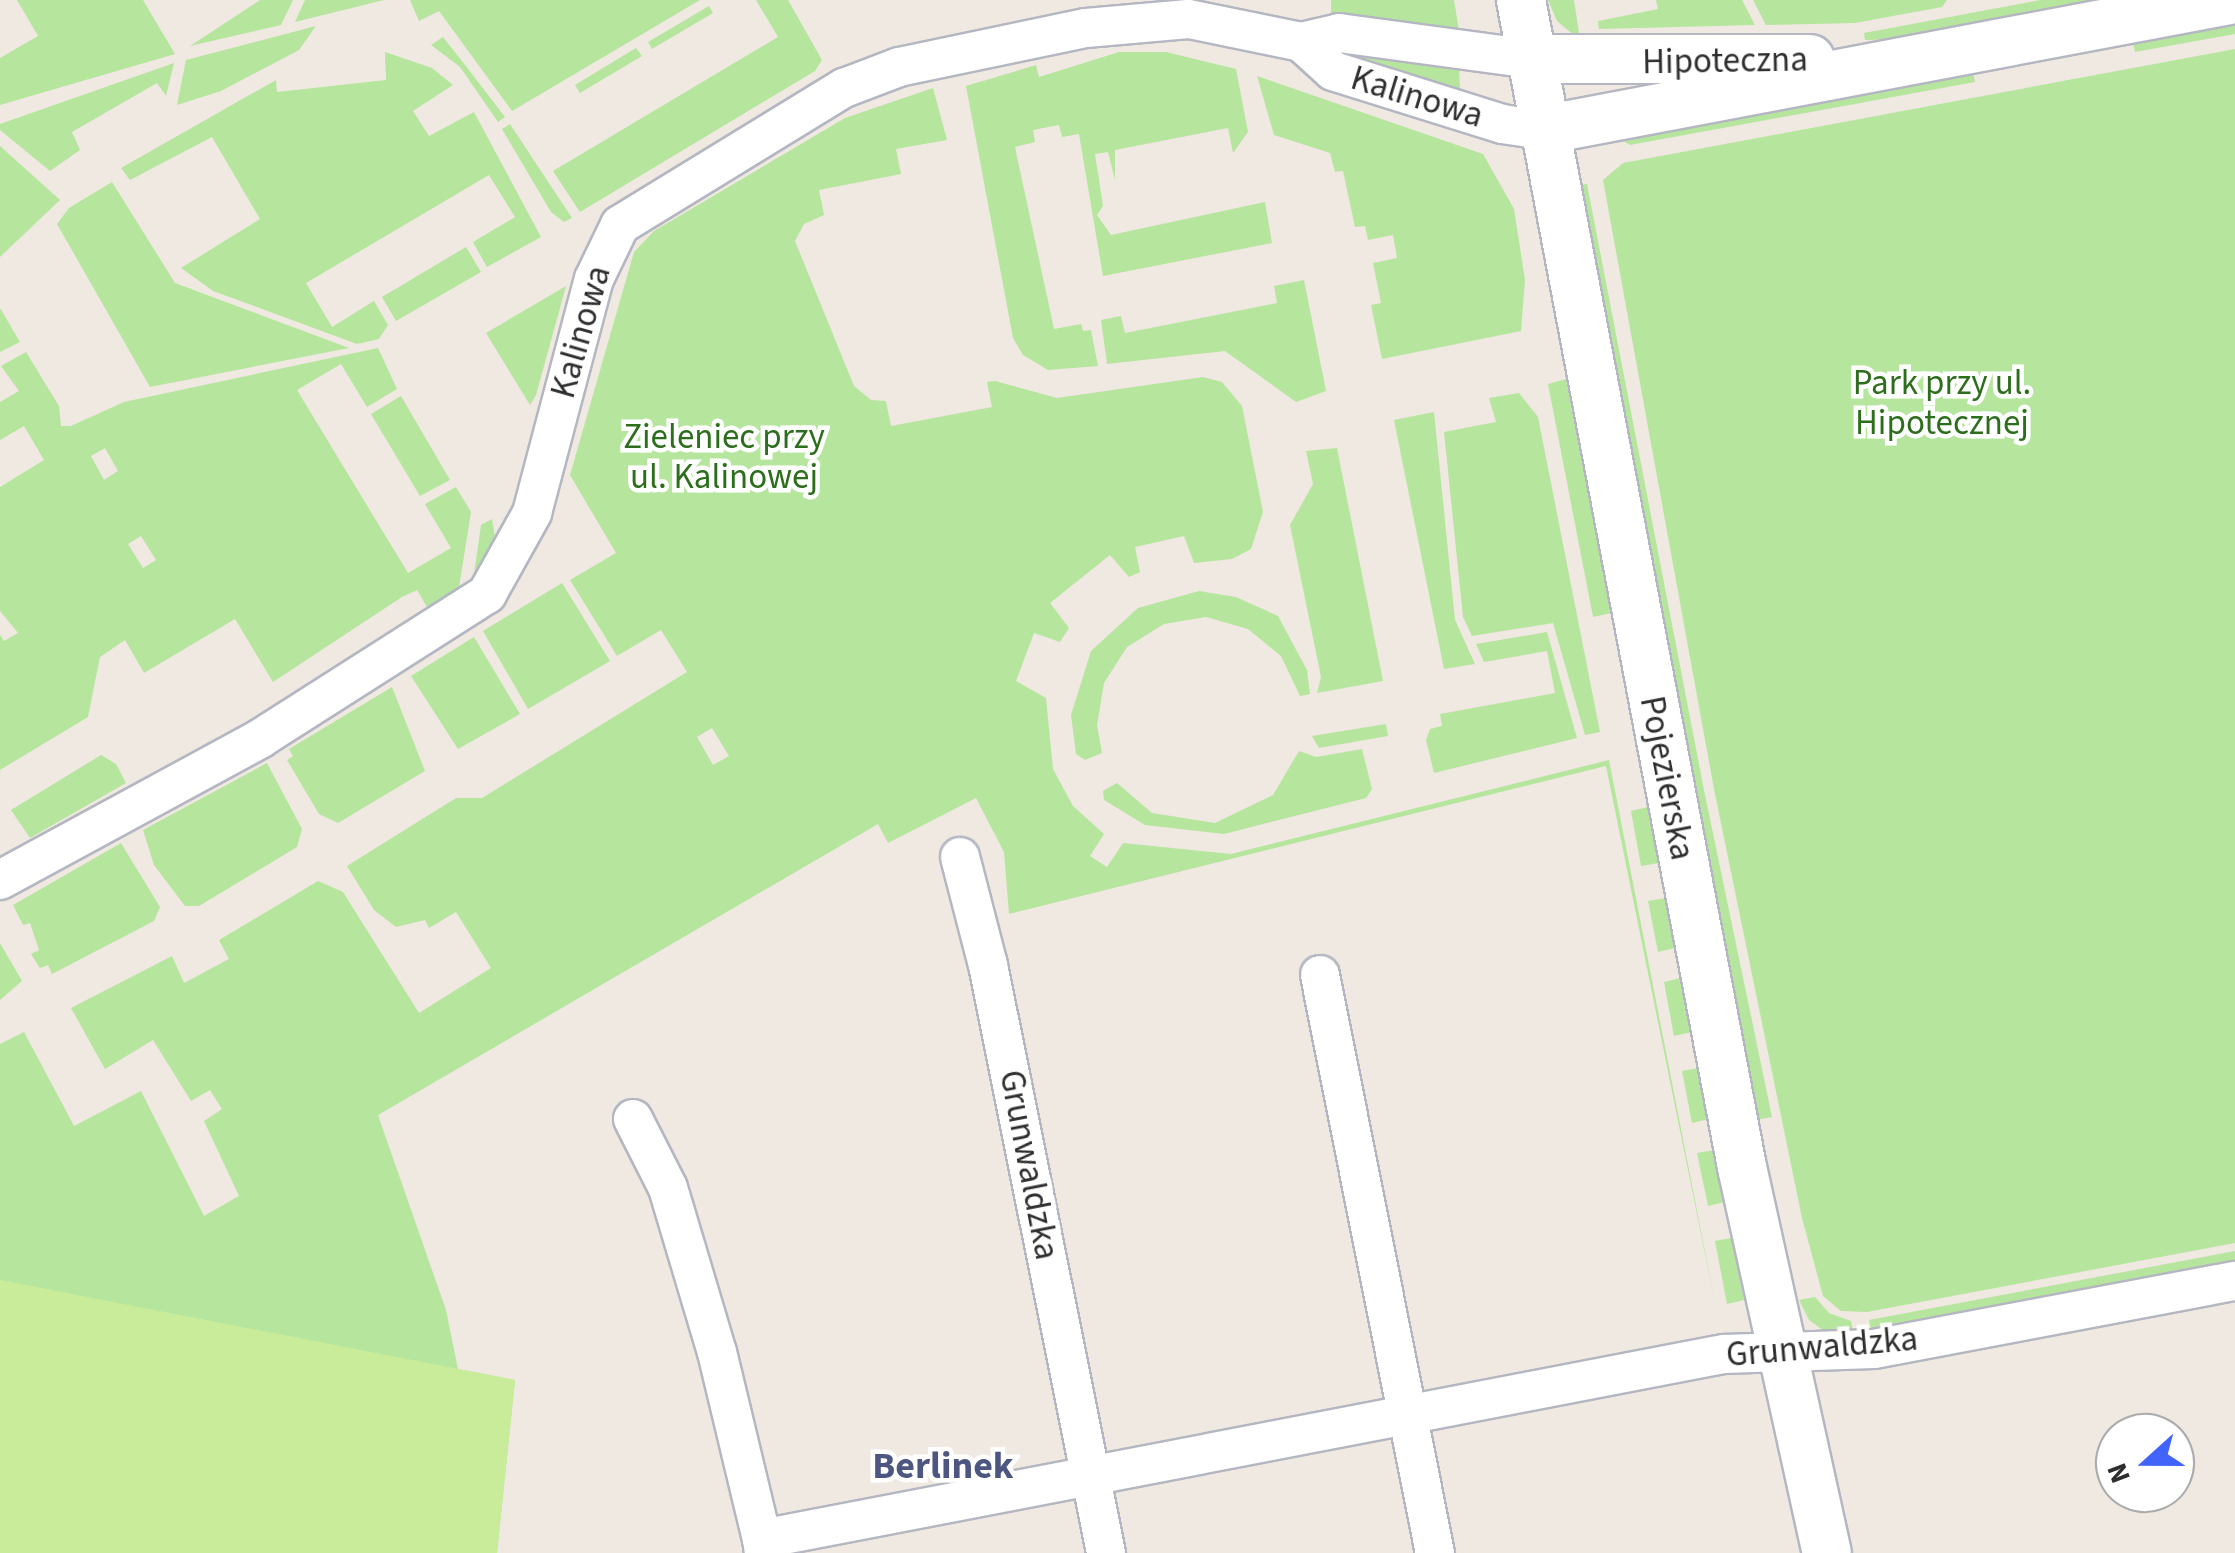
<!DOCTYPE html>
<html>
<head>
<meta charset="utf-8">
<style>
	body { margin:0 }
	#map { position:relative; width:2235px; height:1553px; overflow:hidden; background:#efe9e1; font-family:"Source Sans 3",sans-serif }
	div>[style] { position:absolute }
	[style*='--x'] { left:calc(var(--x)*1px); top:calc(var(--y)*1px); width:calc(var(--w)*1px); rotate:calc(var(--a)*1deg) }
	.green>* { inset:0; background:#b6e59e }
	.pitch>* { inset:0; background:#c9ec9a }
	.roads { filter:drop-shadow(2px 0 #b4b7c1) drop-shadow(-2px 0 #b4b7c1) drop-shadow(0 2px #b4b7c1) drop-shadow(0 -2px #b4b7c1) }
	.minor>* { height:38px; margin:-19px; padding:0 19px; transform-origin:19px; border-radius:19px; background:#fff }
	.tertiary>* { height:48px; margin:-24px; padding:0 24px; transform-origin:24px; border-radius:24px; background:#fff }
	span { translate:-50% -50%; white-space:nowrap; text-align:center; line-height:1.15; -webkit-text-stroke:9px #fff; paint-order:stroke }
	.street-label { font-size:35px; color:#2e2e2e }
	.park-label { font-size:35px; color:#2c6e1b }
	.neighbourhood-label { font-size:38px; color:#4d5680; font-weight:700 }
	.north { position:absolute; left:2095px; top:1413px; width:100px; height:100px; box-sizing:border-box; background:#fff; border:2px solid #ababab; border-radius:50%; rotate:249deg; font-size:28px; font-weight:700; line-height:40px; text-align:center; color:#2e2e2e }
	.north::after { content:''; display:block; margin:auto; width:35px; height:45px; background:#4264fb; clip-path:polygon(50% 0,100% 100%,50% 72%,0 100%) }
</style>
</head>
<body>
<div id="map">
	<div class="green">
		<i style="clip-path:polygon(17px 0,143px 0,175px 54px,0 105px,0 58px,38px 36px)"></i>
		<i style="clip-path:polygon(260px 0,293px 0,281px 25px,190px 46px)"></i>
		<i style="clip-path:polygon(305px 0,384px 0,295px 22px)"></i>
		<i style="clip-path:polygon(410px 0,700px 0,512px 111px,439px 11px,419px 21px)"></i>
		<i style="clip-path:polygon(756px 0,788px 0,822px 60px,815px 71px,580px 212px,553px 171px,778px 37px)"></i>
		<i style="clip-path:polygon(1331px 0,1454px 0,1460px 37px,1331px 18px)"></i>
		<i style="clip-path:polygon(1548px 0,1574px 0,1580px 40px,1557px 21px)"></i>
		<i style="clip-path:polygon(1656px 0,1742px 0,1755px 25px,1599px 29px,1598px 21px,1658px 9px)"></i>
		<i style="clip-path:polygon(1753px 0,1947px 0,1942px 7px,1855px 23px,1766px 25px)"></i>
		<i style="clip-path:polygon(2040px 0,2122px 0,1904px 39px,1865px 40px,1864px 33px)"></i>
		<i style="clip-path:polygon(709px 6px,713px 13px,652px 49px,648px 42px)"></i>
		<i style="clip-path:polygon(2235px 19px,2235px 34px,2135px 52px,2132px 38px)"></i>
		<i style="clip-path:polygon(316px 26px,299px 50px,221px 91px,177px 105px,186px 60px)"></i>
		<i style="clip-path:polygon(443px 37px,462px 61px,505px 117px,498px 122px,460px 67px,431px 45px)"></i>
		<i style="clip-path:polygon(1334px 47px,1459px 66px,1460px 91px,1337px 55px)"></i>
		<i style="clip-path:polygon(636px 48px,642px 56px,580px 93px,575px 85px)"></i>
		<i style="clip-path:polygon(2235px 49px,2235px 1243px,1867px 1312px,1841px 1311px,1823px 1296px,1802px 1218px,1714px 789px,1603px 180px,1623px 163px)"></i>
		<i style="clip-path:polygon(385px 52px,432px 68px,453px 85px,413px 111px,429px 136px,474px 112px,541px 237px,487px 267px,473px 242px,515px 217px,489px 175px,306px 283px,332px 327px,374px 301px,388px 325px,379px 339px,357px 344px,213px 291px,181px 268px,260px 219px,212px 137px,130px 180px,121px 168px,276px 80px,277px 92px,386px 80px)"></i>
		<i style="clip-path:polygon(1119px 52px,1166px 52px,1236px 69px,1248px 132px,1233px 153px,1228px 128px,1115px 150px,1115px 180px,1108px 152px,1095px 154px,1103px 206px,1097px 215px,1111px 235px,1265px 202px,1272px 243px,1103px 276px,1079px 134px,1062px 137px,1059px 125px,1033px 130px,1035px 142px,1015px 147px,1054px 329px,1081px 324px,1083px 331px,1091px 330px,1098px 366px,1048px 370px,1023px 355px,1013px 338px,966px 86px,1036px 65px,1039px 77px)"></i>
		<i style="clip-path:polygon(174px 63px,166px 96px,157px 83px,72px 132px,80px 150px,50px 171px,0 130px,0 124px)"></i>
		<i style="clip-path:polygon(1972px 68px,1975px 82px,1630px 145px,1620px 139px)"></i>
		<i style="clip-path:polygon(1257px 76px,1483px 154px,1514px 209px,1525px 280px,1521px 331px,1382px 359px,1371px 305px,1381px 303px,1373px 263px,1397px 258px,1393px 235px,1368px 240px,1365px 226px,1355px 227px,1343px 171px,1335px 172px,1330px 153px,1274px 135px)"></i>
		<i style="clip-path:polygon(evenodd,933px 88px,947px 140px,896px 149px,901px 174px,819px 190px,824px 215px,804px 224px,795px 241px,854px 386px,871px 400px,886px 401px,891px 426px,992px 407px,987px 382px,995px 381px,1057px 398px,1203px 377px,1222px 382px,1242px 406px,1263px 512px,1251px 549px,1232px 559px,1194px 563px,1184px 536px,1135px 547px,1140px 572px,1129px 577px,1110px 555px,1050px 603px,1069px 628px,1060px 642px,1034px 633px,1016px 681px,1046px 698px,1053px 769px,1073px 806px,1104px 834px,1090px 856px,1107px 867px,1123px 843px,1231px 854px,1609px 760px,1716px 1308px,1606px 766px,1009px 914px,1004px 852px,976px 798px,888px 843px,878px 824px,378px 1115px,446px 1310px,458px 1369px,515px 1380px,497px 1553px,0 1340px,0 1044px,24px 1032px,74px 1126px,141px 1091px,204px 1216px,239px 1196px,204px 1121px,222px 1109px,210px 1090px,191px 1101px,153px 1040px,105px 1069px,71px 1008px,172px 956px,184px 983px,229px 959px,219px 940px,318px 881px,343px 892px,419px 1013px,491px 968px,456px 912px,429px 928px,425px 920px,396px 927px,374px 910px,347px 866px,456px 798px,482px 798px,687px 672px,661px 630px,617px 656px,570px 580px,616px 553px,570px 475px,634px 252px,654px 231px,845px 118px,933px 88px,712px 728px,729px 756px,713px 765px,697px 737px,712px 728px)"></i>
		<i style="clip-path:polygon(510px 124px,572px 218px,564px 222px,551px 212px,502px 129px)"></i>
		<i style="clip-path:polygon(0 146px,60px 200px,0 257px)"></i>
		<i style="clip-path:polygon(112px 182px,175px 283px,349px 348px,150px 387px,57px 224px,69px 208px)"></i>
		<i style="clip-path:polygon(1587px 184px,1704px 790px,1772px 1117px,1756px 1120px,1576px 185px)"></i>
		<i style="clip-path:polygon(466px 247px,481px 272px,396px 321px,382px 297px)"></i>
		<i style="clip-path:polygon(1304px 280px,1326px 391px,1296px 402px,1225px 351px,1107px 364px,1101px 320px,1121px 316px,1125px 333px,1277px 303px,1274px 286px)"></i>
		<i style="clip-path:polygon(566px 286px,536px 395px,530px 405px,486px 333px)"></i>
		<i style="clip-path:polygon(0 308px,20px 342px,0 352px)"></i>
		<i style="clip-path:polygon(evenodd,378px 348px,397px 389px,367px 407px,341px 364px,297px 390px,408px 573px,451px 548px,425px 504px,456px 487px,471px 512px,459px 587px,427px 607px,417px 590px,402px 597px,273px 682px,235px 619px,144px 673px,125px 640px,100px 657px,88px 717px,0 770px,0 635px,4px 641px,18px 633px,0 611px,0 487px,44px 460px,24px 426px,0 440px,0 402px,19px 391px,1px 366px,26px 352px,59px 406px,61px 426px,71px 426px,124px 402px,378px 348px,105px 448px,118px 471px,104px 480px,91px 456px,105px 448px,378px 348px,141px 536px,156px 560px,143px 568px,128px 544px,141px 536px)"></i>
		<i style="clip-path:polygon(1566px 379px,1611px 613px,1593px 617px,1548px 384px)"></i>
		<i style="clip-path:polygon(1519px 393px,1538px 417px,1600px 732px,1585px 735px,1553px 623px,1472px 636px,1463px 617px,1444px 432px,1496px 422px,1489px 398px)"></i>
		<i style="clip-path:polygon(401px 396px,450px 480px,420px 496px,371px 414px)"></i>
		<i style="clip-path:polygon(1434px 412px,1455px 620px,1475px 664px,1444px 669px,1394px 420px)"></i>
		<i style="clip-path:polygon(1337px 448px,1383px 681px,1317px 693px,1321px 677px,1290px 525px,1313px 484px,1306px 451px)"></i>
		<i style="clip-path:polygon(492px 519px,496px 543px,473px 581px,481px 525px)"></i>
		<i style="clip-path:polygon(562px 583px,610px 661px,528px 709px,483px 631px)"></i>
		<i style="clip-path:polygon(1199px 591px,1236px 597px,1278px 616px,1307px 670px,1310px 694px,1300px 696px,1281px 656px,1248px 629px,1206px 617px,1164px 624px,1127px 647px,1104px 683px,1097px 725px,1102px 753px,1085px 760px,1076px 754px,1071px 715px,1091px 651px,1138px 608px)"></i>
		<i style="clip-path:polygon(1547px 632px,1577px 738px,1434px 773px,1426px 740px,1430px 729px,1442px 726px,1440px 714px,1555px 693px,1547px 651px,1484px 662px,1476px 644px)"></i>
		<i style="clip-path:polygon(474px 637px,520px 714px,458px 749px,411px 676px)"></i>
		<i style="clip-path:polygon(392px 687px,425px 771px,338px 823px,319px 814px,287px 760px,293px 756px,289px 749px)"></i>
		<i style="clip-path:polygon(1386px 724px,1388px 736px,1319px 748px,1312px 736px)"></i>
		<i style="clip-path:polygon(1362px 749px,1372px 789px,1366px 798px,1224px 834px,1145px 825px,1104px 800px,1103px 791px,1117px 783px,1152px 813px,1215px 823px,1273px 795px,1299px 751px,1316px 757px)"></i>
		<i style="clip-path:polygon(101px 755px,116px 764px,126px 783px,30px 838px,11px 810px)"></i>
		<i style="clip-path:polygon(267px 763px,302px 829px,297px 847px,199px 906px,185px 906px,154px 865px,143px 830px)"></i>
		<i style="clip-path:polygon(1648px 807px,1659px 863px,1641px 866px,1631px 811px)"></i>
		<i style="clip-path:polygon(121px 843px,160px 907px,154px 921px,52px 974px,48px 965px,40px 968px,31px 954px,39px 950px,30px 923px,23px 925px,13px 905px)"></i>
		<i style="clip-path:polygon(1666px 898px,1675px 948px,1658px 952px,1648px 901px)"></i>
		<i style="clip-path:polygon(0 943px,22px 981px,0 1000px)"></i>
		<i style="clip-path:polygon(1681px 978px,1692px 1032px,1674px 1036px,1664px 982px)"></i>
		<i style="clip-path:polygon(1699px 1068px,1709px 1119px,1692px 1123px,1682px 1071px)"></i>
		<i style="clip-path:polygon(1715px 1150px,1725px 1202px,1708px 1206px,1697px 1153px)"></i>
		<i style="clip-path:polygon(1732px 1238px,1744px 1300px,1727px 1304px,1715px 1241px)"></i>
		<i style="clip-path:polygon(2235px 1251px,2235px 1265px,1872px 1334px,1869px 1320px)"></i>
		<i style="clip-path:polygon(1815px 1297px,1829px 1313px,1851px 1321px,1854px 1336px,1824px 1331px,1809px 1320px,1799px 1300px)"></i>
	</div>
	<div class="pitch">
		<i style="clip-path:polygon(0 1280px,515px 1380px,497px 1553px,0 1553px)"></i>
	</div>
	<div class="roads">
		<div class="minor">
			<i style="--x:1301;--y:42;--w:39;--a:-13"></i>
			<i style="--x:1339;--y:33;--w:194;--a:7.7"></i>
			<i style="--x:960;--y:857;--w:112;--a:75.5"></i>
			<i style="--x:988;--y:965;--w:600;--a:78.65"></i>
			<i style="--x:0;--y:880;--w:297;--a:-28.5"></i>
			<i style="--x:261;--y:738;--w:268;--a:-32.5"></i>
			<i style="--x:487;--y:594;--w:93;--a:-60.9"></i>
			<i style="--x:532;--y:513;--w:242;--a:-75.2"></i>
			<i style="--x:594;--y:279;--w:60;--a:-64.3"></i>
			<i style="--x:620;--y:225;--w:263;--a:-31.5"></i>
			<i style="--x:844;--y:88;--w:59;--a:-20.9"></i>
			<i style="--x:899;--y:67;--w:191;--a:-11.8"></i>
			<i style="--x:1086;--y:28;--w:103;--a:-5"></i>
			<i style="--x:1189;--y:19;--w:114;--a:11.6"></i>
			<i style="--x:1301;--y:42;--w:43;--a:42.2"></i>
			<i style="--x:1333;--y:71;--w:177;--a:17.4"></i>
			<i style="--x:1502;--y:124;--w:41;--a:8.3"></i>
			<i style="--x:1320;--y:975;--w:589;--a:78.75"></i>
			<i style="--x:633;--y:1119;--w:77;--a:63.1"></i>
			<i style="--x:668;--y:1188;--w:171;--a:73.4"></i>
			<i style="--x:717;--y:1352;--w:192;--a:76.5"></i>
			<i style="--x:764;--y:1553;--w:14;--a:-98"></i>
			<i style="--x:762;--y:1539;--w:980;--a:-10.89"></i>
			<i style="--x:1724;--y:1354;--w:150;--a:-1.9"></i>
			<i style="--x:1874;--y:1349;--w:367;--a:-10.7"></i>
		</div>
		<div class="tertiary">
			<i style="--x:1521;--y:0;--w:1188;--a:79.28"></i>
			<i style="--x:1742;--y:1167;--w:395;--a:77.6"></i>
			<i style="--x:1531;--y:59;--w:279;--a:0"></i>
			<i style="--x:1543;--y:130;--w:698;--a:-10.73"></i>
		</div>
	</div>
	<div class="street-label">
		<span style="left:1725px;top:61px;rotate:-1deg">Hipoteczna</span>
		<span style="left:1417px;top:97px;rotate:17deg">Kalinowa</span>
		<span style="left:581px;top:332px;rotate:-74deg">Kalinowa</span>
		<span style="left:1667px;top:778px;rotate:79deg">Pojezierska</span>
		<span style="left:1029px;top:1165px;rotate:79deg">Grunwaldzka</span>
		<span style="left:1822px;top:1347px;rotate:-5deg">Grunwaldzka</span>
	</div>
	<div class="park-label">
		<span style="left:1942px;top:403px">Park przy ul.<br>Hipotecznej</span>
		<span style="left:724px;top:457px">Zieleniec przy<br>ul. Kalinowej</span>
	</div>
	<div class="neighbourhood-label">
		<span style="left:943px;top:1467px">Berlinek</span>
	</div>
	<div class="north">N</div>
</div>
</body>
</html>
